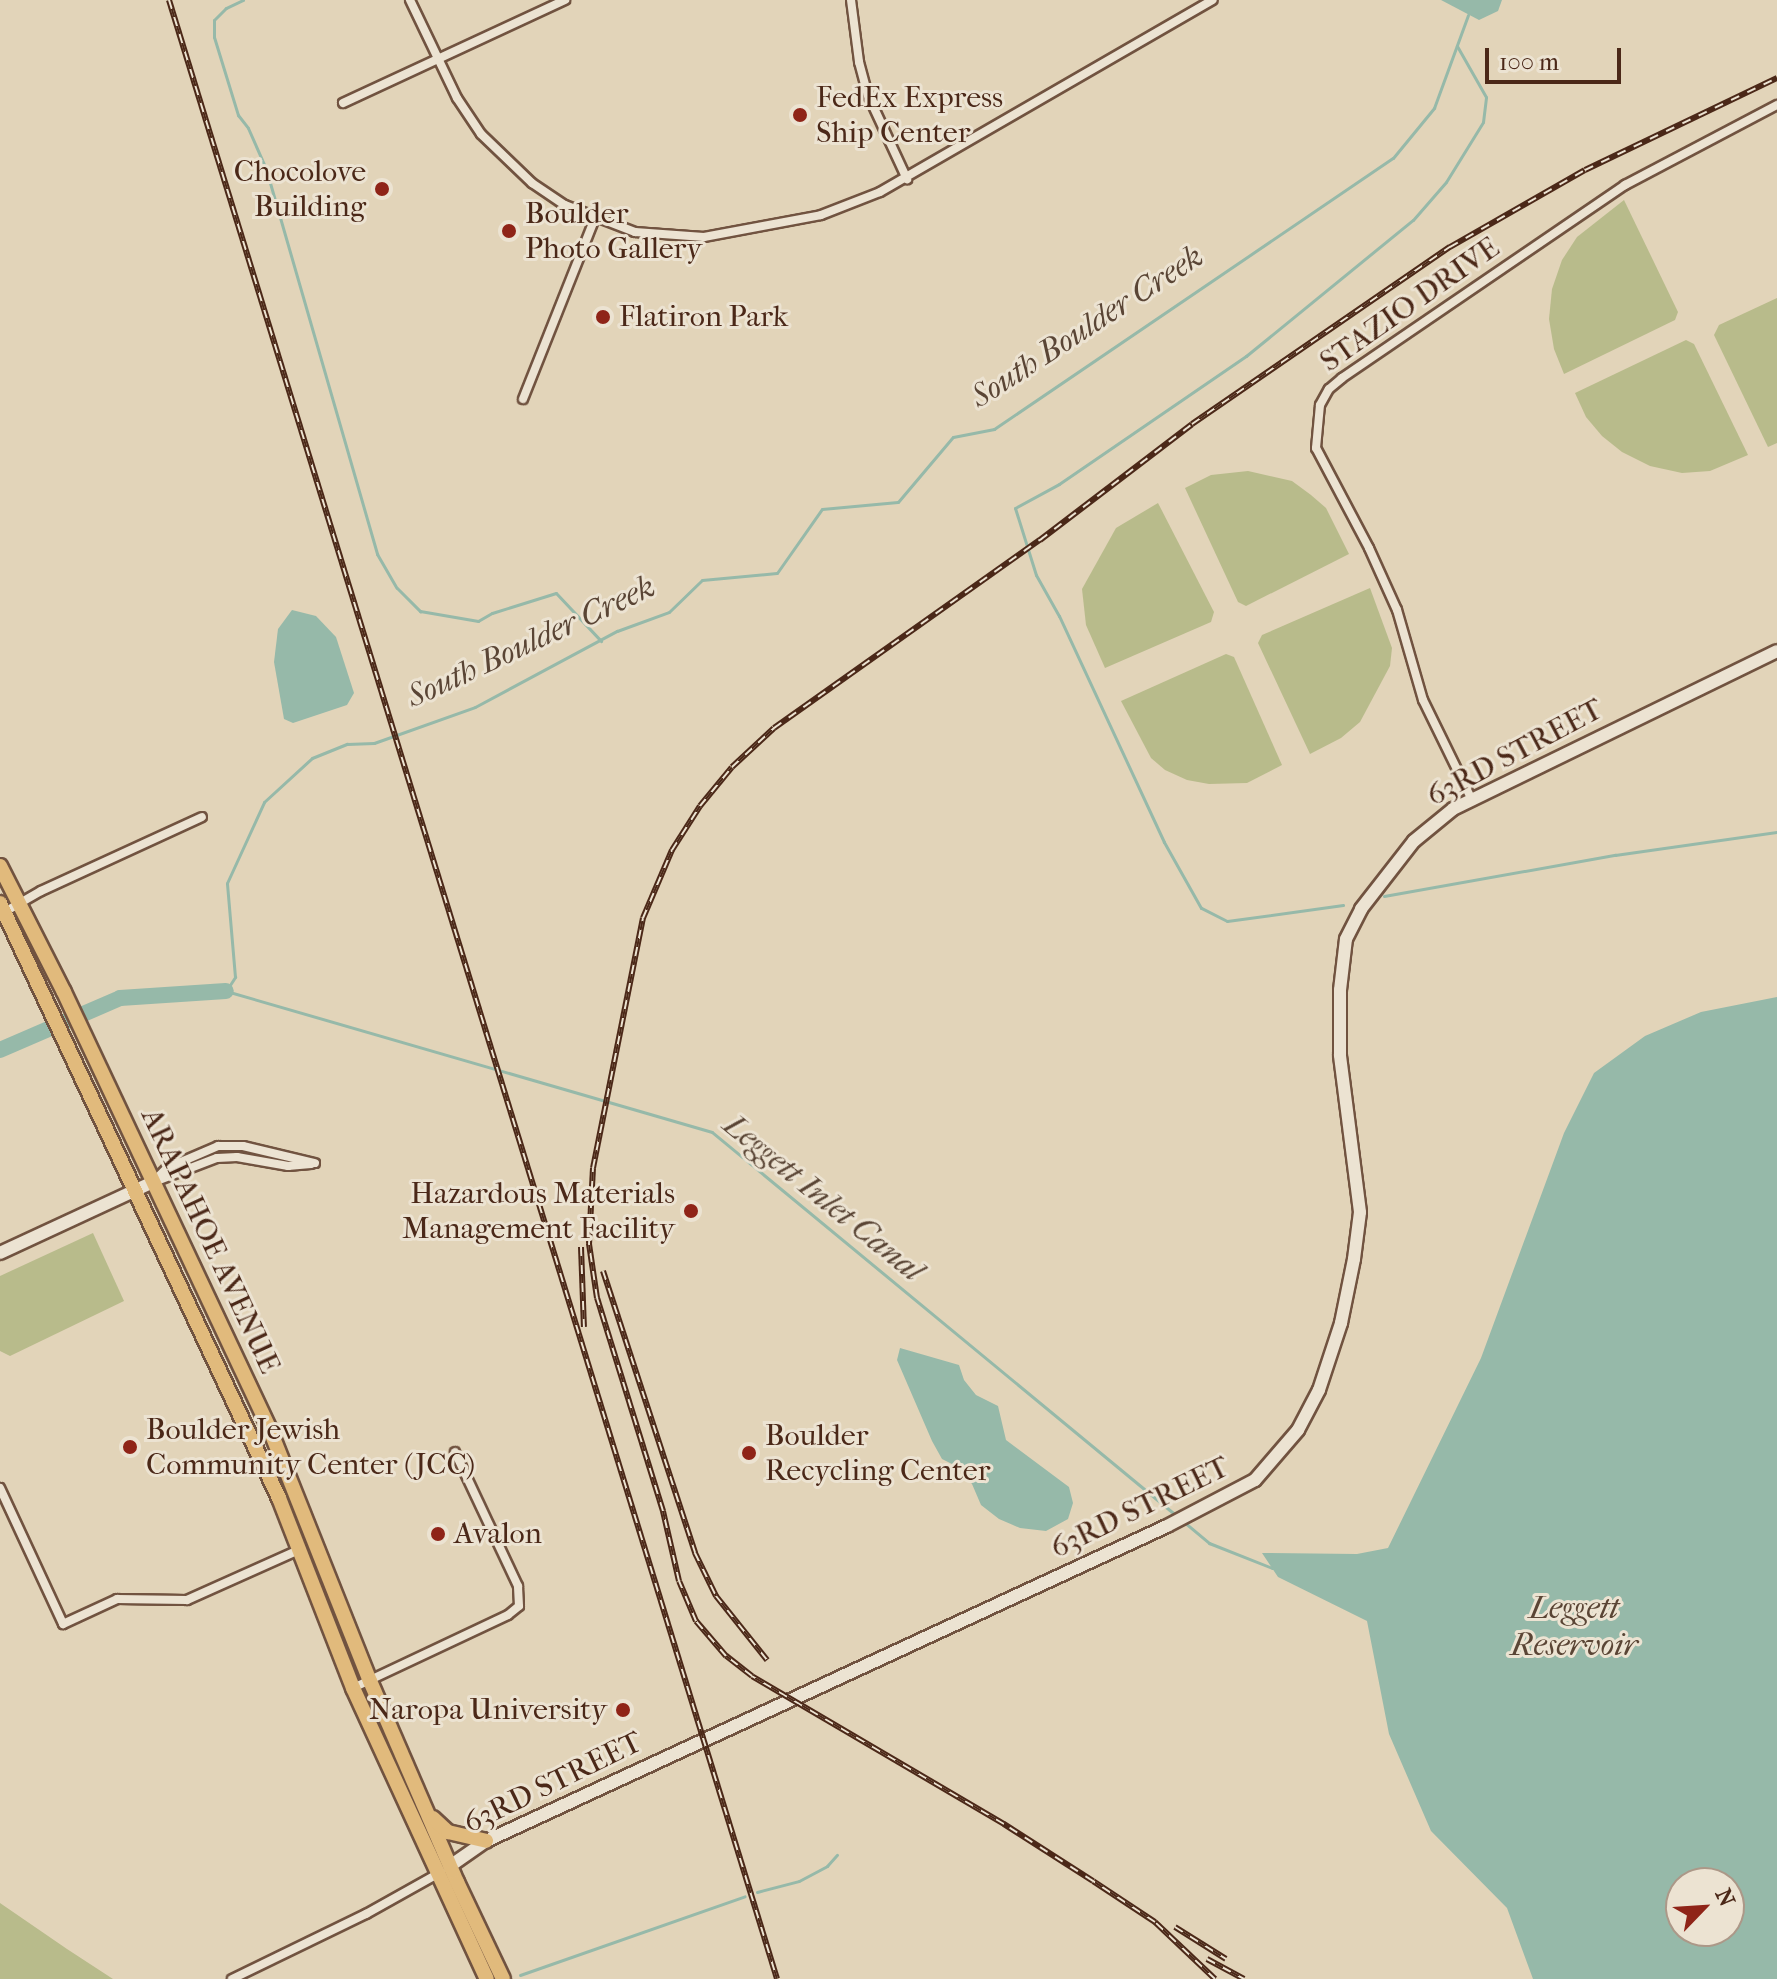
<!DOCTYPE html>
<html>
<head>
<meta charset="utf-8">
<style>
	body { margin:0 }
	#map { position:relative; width:1777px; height:1979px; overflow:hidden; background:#e2d4b9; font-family:"IM FELL French Canon",serif }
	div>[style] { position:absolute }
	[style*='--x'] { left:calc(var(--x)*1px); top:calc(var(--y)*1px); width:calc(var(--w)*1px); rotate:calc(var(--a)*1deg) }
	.green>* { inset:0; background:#b8bb8b }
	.water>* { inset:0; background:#96b9a9 }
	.stream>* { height:3px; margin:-1.5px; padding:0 1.5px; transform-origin:1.5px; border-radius:1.5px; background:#96b9a9 }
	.river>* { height:16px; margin:-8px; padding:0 8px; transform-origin:8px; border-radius:8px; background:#96b9a9 }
	.roads { filter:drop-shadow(2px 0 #715340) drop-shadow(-2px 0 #715340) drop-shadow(0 2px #715340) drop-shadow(0 -2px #715340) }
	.street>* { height:8px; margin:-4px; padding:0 4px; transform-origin:4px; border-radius:4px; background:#ece3d2 }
	.secondary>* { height:12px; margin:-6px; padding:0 6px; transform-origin:6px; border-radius:6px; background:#ece3d2 }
	.primary>* { height:14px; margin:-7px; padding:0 7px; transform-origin:7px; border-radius:7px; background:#e1ba7c }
	.rail>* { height:6px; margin-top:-3px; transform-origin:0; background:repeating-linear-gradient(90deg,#ece3d2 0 9px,#4b2818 0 18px); box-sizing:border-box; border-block:2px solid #4b2818 }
	.dots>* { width:22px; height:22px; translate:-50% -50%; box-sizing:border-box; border:4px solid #ece3d2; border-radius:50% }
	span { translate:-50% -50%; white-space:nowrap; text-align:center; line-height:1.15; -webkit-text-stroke:6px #ece3d2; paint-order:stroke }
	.poi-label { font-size:30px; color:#4b2818 }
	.left { translate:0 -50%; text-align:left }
	.right { translate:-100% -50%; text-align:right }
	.street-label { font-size:30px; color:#4b2818 }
	.water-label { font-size:32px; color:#5a4535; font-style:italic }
	.north { position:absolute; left:1665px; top:1867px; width:80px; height:80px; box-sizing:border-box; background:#ece3d2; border:2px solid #ac9888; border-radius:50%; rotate:65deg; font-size:22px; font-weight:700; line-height:32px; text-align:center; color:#4b2818 }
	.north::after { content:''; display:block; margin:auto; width:28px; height:36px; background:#8f2418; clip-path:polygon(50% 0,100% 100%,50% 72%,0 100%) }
	.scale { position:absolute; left:1485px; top:48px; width:136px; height:36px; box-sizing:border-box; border:4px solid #4b2818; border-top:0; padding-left:10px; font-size:24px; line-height:28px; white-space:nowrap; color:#4b2818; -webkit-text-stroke:6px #ece3d2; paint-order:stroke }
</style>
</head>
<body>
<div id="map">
	<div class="green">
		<i style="clip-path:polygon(1624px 200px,1678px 312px,1675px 320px,1564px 374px,1554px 349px,1549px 319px,1552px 289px,1562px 260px,1577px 237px)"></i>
		<i style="clip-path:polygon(1777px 298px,1777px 443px,1768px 447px,1714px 335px,1719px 325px)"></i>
		<i style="clip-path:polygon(1686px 340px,1694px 344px,1748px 455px,1710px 471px,1682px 473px,1650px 466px,1622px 452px,1602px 436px,1586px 417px,1575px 393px)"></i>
		<i style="clip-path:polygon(1248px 471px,1292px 481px,1311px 495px,1326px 508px,1349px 554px,1246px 606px,1238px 602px,1185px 488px,1211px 475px)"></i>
		<i style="clip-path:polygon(1158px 503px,1214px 612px,1211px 622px,1105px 668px,1086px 625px,1082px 589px,1116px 528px)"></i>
		<i style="clip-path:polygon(1370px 588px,1392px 648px,1390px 666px,1360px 722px,1341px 738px,1310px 754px,1258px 643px,1262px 635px)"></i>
		<i style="clip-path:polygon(1226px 654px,1234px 657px,1282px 765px,1247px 783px,1209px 784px,1187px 780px,1165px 770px,1151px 758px,1121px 701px)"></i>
		<i style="clip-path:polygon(93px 1233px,124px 1301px,10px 1356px,0 1351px,0 1276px)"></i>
		<i style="clip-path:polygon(0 1903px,67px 1949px,113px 1979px,0 1979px)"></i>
	</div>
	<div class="water">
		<i style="clip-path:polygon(1441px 0,1502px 0,1498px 11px,1479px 20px)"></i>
		<i style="clip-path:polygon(292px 610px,316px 616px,336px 637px,354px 693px,347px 705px,293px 723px,284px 719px,274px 662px,278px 629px)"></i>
		<i style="clip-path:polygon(evenodd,1777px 997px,1777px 1979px,1533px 1979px,1507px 1908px,1431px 1831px,1389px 1734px,1367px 1621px,1278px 1577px,1262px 1553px,1357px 1554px,1388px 1548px,1481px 1358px,1564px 1133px,1594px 1073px,1645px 1036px,1701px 1012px,1777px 997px,1681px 1883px,1729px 1883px,1729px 1931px,1681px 1931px,1681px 1883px)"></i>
		<i style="clip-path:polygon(900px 1348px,959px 1365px,964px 1380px,976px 1395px,998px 1406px,1006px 1440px,1069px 1487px,1073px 1503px,1068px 1519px,1046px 1531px,1020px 1528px,999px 1519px,981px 1505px,972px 1484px,958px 1467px,942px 1459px,932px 1441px,897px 1360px)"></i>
	</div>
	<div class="stream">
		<i style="--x:243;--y:0;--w:19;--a:155"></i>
		<i style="--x:226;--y:8;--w:17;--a:135"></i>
		<i style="--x:214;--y:20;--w:17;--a:90"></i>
		<i style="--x:214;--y:37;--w:82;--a:72.9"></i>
		<i style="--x:238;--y:115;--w:16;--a:52"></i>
		<i style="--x:248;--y:128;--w:45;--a:66.3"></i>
		<i style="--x:266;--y:169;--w:401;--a:73.9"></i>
		<i style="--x:377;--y:554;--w:39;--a:60"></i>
		<i style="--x:397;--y:588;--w:33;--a:45"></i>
		<i style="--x:420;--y:611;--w:59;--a:9.8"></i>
		<i style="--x:478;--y:621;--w:16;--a:-30"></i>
		<i style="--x:492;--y:613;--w:67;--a:-17.4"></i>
		<i style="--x:556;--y:593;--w:66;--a:46.8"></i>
		<i style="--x:1384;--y:896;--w:235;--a:-10.1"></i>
		<i style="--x:1615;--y:855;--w:164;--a:-8.1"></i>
		<i style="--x:1343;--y:905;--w:117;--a:172.1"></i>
		<i style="--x:1227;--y:921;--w:29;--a:-153"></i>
		<i style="--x:1201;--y:908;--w:76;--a:-119.3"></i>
		<i style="--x:1164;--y:842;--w:249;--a:-114.9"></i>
		<i style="--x:1059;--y:616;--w:47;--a:-119.3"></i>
		<i style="--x:1036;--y:575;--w:70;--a:-107.4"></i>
		<i style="--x:1015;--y:508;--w:50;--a:-28.6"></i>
		<i style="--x:1059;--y:484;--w:227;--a:-34.4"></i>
		<i style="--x:1246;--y:356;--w:215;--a:-39.2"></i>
		<i style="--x:1413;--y:220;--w:50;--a:-49"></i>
		<i style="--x:1446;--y:182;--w:70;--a:-58.3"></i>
		<i style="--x:1483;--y:122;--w:25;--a:-83"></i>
		<i style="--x:1486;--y:97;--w:59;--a:-119.6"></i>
		<i style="--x:1178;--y:1517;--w:604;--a:-140.44"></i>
		<i style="--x:712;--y:1132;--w:506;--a:-163.82"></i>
		<i style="--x:226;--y:991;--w:17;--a:-57"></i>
		<i style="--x:235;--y:977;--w:94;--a:-94.9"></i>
		<i style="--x:227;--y:883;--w:89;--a:-65.4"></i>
		<i style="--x:264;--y:802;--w:65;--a:-42.5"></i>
		<i style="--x:312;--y:758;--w:38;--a:-22"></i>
		<i style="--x:347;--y:744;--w:27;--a:-2"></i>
		<i style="--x:374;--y:743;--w:107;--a:-19.6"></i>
		<i style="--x:475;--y:707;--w:161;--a:-28.2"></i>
		<i style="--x:617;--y:631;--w:55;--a:-20.1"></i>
		<i style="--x:669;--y:612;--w:46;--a:-44.1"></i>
		<i style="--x:702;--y:580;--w:75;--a:-5.3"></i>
		<i style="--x:777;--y:573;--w:78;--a:-54.9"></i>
		<i style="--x:822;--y:509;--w:76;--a:-5.3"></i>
		<i style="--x:898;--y:502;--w:85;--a:-49.8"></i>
		<i style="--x:953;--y:437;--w:42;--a:-11"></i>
		<i style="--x:994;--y:429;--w:482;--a:-34.2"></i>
		<i style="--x:1393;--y:158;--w:65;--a:-50.6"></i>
		<i style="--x:1434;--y:108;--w:99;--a:-69.9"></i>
		<i style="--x:1184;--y:1522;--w:33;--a:40"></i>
		<i style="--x:1209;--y:1543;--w:68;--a:21.6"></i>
		<i style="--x:757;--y:1892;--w:43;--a:-14.7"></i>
		<i style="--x:799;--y:1881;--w:32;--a:-28"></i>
		<i style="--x:827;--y:1866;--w:15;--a:-48"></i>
		<i style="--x:520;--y:1975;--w:238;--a:-19.3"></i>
	</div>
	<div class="river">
		<i style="--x:0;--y:1050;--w:131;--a:-23.4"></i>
		<i style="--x:120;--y:998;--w:106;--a:-3.8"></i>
	</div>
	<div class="roads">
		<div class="street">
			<i style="--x:410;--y:0;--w:109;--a:64.4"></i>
			<i style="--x:457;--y:98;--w:43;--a:56.3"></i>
			<i style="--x:481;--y:134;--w:71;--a:43.9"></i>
			<i style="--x:532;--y:183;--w:40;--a:34"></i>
			<i style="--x:565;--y:205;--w:75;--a:21.1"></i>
			<i style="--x:635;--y:232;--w:69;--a:4.1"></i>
			<i style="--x:704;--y:237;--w:119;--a:-10.6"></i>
			<i style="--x:821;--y:215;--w:63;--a:-21.3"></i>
			<i style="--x:880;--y:192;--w:384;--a:-30"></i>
			<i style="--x:851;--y:0;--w:63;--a:82.6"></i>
			<i style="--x:859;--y:62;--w:34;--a:75"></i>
			<i style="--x:868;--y:95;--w:93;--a:65.1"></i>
			<i style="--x:343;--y:103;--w:245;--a:-24.9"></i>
			<i style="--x:523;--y:399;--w:195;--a:-68.3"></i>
			<i style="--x:1471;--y:798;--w:109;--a:-116.1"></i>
			<i style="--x:1423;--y:700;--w:94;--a:-106.1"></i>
			<i style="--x:1397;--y:610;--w:68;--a:-114.3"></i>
			<i style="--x:1369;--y:548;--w:113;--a:-117.9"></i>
			<i style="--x:1316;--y:448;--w:43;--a:-84.7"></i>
			<i style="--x:1320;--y:405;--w:18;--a:-61"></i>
			<i style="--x:1329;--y:389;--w:17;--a:-40"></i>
			<i style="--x:1342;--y:378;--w:343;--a:-34.3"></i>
			<i style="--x:1625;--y:185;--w:172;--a:-27.8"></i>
			<i style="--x:1;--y:914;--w:46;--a:-29.9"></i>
			<i style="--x:41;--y:891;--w:177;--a:-24.7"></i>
			<i style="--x:153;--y:1182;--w:20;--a:-45"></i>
			<i style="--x:167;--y:1168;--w:56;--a:-23.3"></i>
			<i style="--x:218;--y:1146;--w:25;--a:0"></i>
			<i style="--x:243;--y:1146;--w:74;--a:13.3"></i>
			<i style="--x:154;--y:1182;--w:67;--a:-20.9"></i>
			<i style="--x:217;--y:1158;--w:20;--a:-3"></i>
			<i style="--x:237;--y:1157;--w:52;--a:10"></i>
			<i style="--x:288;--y:1166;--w:23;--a:-5"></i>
			<i style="--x:0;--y:1488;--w:150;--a:65.1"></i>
			<i style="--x:63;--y:1624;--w:60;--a:-24.8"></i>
			<i style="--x:117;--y:1599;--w:70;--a:0.8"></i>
			<i style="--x:187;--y:1600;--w:123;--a:-24.1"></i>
			<i style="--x:353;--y:1688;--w:171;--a:-25.2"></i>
			<i style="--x:508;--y:1615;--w:14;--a:-39"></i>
			<i style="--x:519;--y:1606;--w:20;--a:-93"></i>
			<i style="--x:518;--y:1586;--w:148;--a:-115.2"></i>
			<i style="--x:232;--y:1979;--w:149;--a:-25.9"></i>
			<i style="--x:366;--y:1914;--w:86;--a:-29.2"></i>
		</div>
		<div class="secondary">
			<i style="--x:0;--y:1253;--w:169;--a:-24.9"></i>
			<i style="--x:450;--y:1866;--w:44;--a:-34.8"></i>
			<i style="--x:486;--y:1841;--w:750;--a:-24.82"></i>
			<i style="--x:1167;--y:1526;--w:99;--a:-27.6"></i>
			<i style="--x:1255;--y:1480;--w:66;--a:-49.3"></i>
			<i style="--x:1298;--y:1430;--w:45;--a:-62.3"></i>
			<i style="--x:1319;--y:1390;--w:71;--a:-71.8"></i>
			<i style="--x:1341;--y:1323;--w:65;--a:-78.5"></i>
			<i style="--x:1354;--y:1259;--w:47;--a:-82.7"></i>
			<i style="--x:1360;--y:1212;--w:158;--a:-97.3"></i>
			<i style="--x:1340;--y:1055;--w:65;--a:-90"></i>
			<i style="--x:1340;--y:990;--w:51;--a:-83.3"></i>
			<i style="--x:1346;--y:939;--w:34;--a:-63"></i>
			<i style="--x:1361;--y:909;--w:86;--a:-52.1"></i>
			<i style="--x:1414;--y:841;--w:50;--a:-39.4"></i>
			<i style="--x:1453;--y:809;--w:360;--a:-26"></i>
		</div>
		<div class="primary">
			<i style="--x:0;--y:866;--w:141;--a:63.1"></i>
			<i style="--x:64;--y:992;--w:484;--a:64.8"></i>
			<i style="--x:270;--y:1430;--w:270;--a:68.3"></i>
			<i style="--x:370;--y:1681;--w:219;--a:66.6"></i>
			<i style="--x:457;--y:1882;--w:107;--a:64.6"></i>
			<i style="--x:0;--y:903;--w:657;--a:64.88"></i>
			<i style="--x:279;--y:1498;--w:204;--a:68.7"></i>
			<i style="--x:353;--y:1688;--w:320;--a:65.3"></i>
			<i style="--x:433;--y:1818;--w:21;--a:43"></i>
			<i style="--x:448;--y:1832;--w:39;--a:13"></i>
		</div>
	</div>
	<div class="rail">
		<i style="--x:169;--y:0;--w:2070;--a:72.92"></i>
		<i style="--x:581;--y:1247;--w:80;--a:87.9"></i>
		<i style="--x:603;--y:1271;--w:297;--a:71.9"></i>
		<i style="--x:695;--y:1553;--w:48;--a:64"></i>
		<i style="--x:716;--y:1596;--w:82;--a:51.4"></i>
		<i style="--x:1175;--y:1927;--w:60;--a:32.1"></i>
		<i style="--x:1207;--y:1959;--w:42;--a:28.4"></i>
		<i style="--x:1215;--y:1979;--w:83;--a:-136.5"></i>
		<i style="--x:1155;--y:1922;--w:74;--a:-146.5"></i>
		<i style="--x:1093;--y:1881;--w:106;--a:-147.4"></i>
		<i style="--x:1004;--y:1824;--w:292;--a:-149.6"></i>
		<i style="--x:752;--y:1676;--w:33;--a:-142"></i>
		<i style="--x:726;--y:1656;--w:46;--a:-130.6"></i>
		<i style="--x:696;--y:1621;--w:43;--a:-113"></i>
		<i style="--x:679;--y:1581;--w:72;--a:-102.9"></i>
		<i style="--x:663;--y:1511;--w:223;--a:-107.2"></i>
		<i style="--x:597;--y:1298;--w:55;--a:-98.4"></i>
		<i style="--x:589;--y:1244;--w:76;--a:-87"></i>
		<i style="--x:593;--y:1168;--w:255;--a:-78.7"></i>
		<i style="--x:643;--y:918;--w:74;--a:-66.9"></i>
		<i style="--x:672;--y:850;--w:52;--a:-57.5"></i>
		<i style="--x:700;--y:806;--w:50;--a:-50.6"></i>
		<i style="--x:732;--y:767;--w:57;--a:-42.9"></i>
		<i style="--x:774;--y:728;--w:326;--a:-35.3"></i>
		<i style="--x:1040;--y:540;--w:191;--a:-37.3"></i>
		<i style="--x:1192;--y:424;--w:313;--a:-34.5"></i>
		<i style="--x:1450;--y:247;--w:155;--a:-29.7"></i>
		<i style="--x:1585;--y:170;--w:213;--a:-25.6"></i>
	</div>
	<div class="dots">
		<i style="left:800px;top:115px;background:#8f2418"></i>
		<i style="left:382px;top:189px;background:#8f2418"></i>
		<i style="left:509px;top:231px;background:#8f2418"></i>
		<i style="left:603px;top:317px;background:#8f2418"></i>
		<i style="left:691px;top:1211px;background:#8f2418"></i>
		<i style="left:130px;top:1447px;background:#8f2418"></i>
		<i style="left:749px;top:1453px;background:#8f2418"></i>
		<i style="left:438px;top:1534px;background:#8f2418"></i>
		<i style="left:623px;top:1710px;background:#8f2418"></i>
	</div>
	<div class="poi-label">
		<span class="left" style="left:816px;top:115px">FedEx Express<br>Ship Center</span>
		<span class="right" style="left:366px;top:189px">Chocolove<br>Building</span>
		<span class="left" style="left:525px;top:231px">Boulder<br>Photo Gallery</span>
		<span class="left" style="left:619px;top:317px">Flatiron Park</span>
		<span class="right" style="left:675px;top:1211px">Hazardous Materials<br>Management Facility</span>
		<span class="left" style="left:146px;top:1447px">Boulder Jewish<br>Community Center (JCC)</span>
		<span class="left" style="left:765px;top:1453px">Boulder<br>Recycling Center</span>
		<span class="left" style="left:454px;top:1534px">Avalon</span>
		<span class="right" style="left:607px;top:1710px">Naropa University</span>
	</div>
	<div class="street-label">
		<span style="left:1410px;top:305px;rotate:-35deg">STAZIO DRIVE</span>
		<span style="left:1515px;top:753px;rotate:-28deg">63RD STREET</span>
		<span style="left:210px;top:1241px;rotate:65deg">ARAPAHOE AVENUE</span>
		<span style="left:1140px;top:1508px;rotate:-26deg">63RD STREET</span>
		<span style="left:553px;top:1783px;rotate:-26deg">63RD STREET</span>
	</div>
	<div class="water-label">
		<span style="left:1087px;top:327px;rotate:-33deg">South Boulder Creek</span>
		<span style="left:531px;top:642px;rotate:-25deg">South Boulder Creek</span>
		<span style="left:823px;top:1198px;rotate:39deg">Leggett Inlet Canal</span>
		<span style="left:1574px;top:1627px">Leggett<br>Reservoir</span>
	</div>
	<div class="north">N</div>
	<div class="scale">100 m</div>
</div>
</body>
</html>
